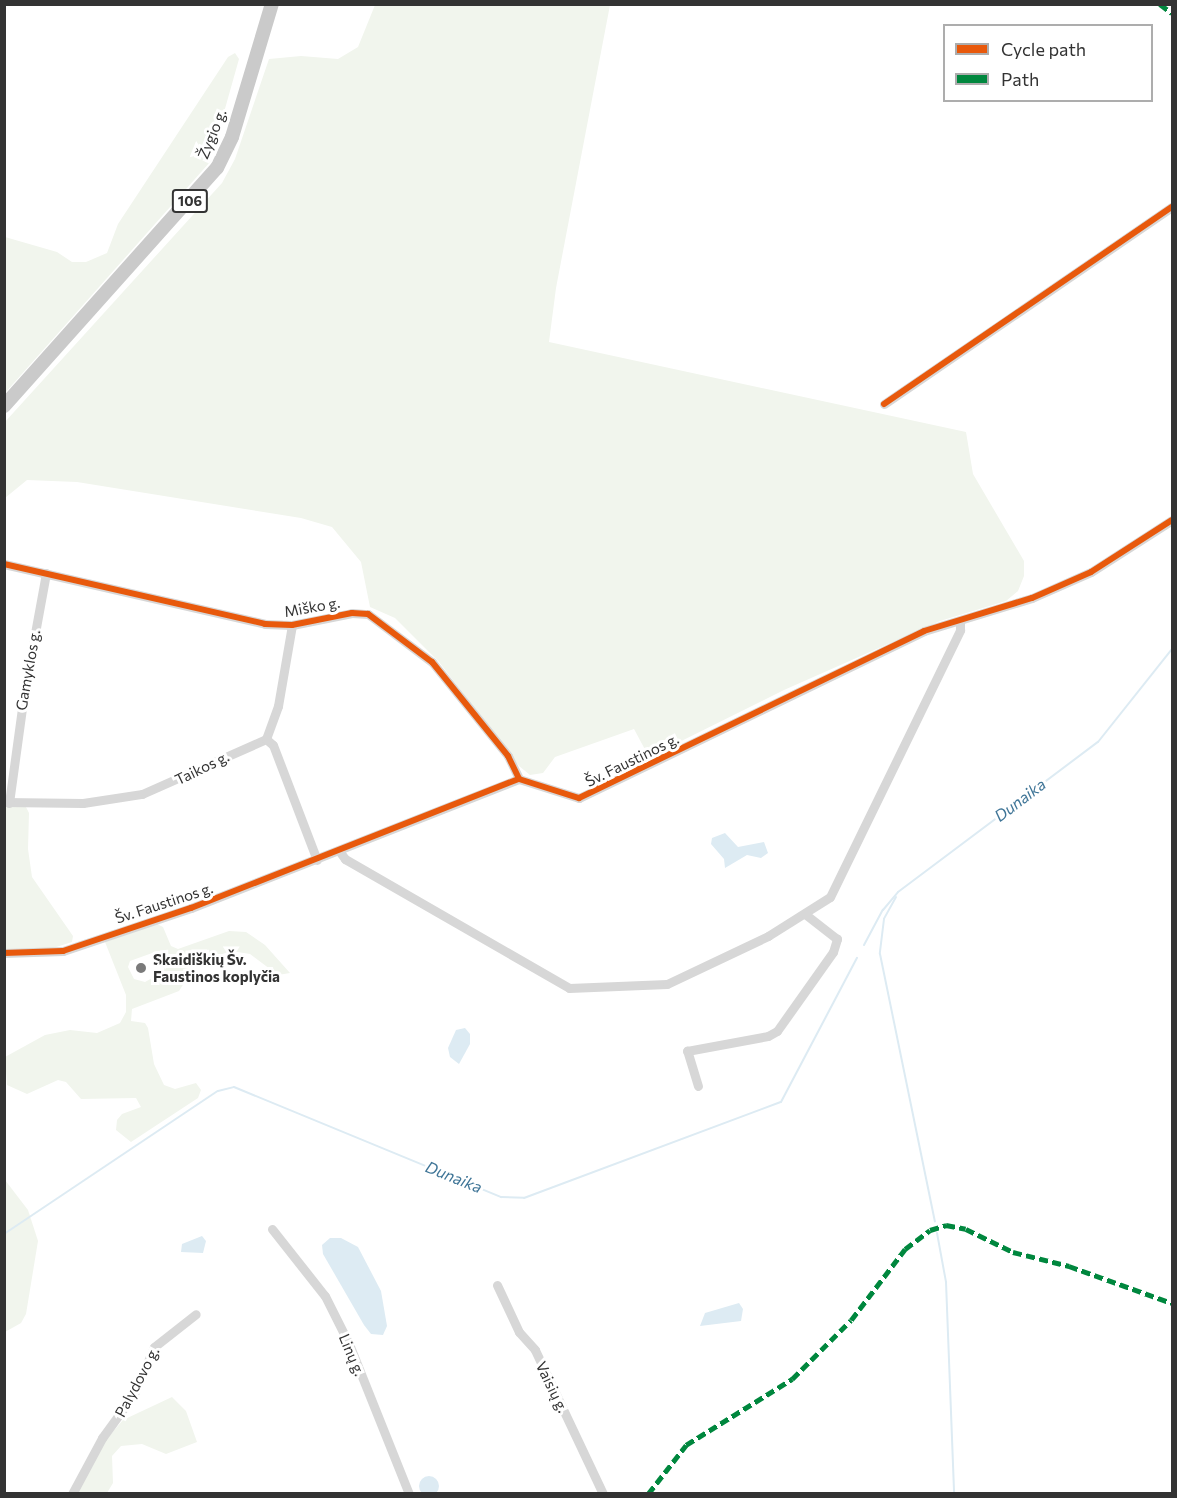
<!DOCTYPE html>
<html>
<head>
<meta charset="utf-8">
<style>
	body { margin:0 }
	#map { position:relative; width:1177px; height:1498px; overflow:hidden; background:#fff; font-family:Commissioner,sans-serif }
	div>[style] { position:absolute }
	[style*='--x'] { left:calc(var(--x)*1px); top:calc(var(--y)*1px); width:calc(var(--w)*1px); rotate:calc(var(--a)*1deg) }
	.green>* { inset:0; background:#f1f5ed }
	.water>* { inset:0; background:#ddebf3 }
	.round { border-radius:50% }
	.stream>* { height:2px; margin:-1px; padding:0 1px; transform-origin:1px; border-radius:1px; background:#ddebf3 }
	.street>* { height:9px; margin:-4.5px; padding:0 4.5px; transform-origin:4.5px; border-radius:4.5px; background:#d7d7d7 }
	.primary>* { height:14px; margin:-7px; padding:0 7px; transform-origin:7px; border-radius:7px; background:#cacaca }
	.quiet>* { height:4.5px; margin-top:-2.25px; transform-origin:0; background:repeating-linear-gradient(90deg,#00873e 0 9px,transparent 0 13.5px) }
	.cycleway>* { height:6px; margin:-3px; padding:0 3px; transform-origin:3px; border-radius:3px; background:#e8590c }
	.dots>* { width:16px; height:16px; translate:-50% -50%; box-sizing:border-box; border:3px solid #fff; border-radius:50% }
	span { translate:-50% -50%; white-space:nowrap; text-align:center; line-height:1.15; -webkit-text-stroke:6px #fff; paint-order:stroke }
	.shield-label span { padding:2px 4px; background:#fff; border:2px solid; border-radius:4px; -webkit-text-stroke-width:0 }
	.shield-label { font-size:14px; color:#333; font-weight:700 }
	.street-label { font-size:15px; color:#333 }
	.poi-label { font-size:15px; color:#333; font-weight:700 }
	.left { translate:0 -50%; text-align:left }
	.water-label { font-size:16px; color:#3f7597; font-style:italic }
	.frame { position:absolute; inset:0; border:6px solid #333; pointer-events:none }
	.legend { position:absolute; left:943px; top:24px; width:210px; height:78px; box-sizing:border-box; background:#fff; border:2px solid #adadad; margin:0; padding:8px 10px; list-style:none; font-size:18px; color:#333 }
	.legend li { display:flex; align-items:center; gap:12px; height:30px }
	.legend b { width:30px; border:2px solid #adadad }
</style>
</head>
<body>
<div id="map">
	<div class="green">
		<i style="clip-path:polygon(375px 5px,610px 5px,556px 288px,549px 342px,966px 432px,973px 474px,1024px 561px,1024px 576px,1018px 591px,1006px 601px,940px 621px,784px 690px,649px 757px,634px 729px,555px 757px,543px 773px,530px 775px,519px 766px,439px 662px,395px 618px,370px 607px,361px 562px,332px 527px,301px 518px,77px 482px,27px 480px,5px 498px,4px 423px,222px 183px,235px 159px,269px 59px,301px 56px,338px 59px,358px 47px)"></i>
		<i style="clip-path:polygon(235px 53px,239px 59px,210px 162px,5px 393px,5px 237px,57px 252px,72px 262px,86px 262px,107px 253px,118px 224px,228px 57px)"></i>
		<i style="clip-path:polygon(4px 806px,26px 807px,29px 813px,28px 849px,32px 877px,73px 936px,72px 942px,53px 948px,5px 949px)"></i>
		<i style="clip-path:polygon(evenodd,157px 924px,163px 927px,171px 946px,178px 949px,229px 931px,246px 932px,265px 945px,290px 973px,278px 975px,250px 954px,231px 951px,197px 963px,179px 991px,132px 1009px,131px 1021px,145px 1023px,148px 1028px,154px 1064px,164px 1085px,175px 1089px,196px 1083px,201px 1090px,198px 1098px,131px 1142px,116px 1130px,117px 1120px,122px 1114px,141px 1107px,136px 1098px,81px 1099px,66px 1082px,58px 1080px,27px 1094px,7px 1085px,5px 1057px,45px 1035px,70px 1030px,97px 1033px,120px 1023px,126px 1012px,126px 995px,105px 942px,157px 924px,155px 952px,164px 961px,163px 972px,145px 982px,134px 979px,128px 967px,130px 961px,155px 952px)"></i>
		<i style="clip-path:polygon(5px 1180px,28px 1210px,38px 1241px,26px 1314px,21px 1323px,5px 1332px)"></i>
		<i style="clip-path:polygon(172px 1397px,186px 1411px,197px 1442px,166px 1454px,142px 1444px,121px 1446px,112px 1456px,113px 1483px,107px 1493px,76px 1494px,105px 1441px,123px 1420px)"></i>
	</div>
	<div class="water">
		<i style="clip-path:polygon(725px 833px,738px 847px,764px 842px,768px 853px,761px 858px,747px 855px,725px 868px,724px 859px,711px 844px,712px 838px)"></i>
		<i style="clip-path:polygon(465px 1028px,470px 1034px,470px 1044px,459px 1064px,450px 1057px,448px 1048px,456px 1030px)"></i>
		<i style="clip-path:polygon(202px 1236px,206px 1241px,203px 1253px,181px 1252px,182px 1244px)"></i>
		<i style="clip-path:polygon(330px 1238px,341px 1238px,358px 1247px,381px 1291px,387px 1326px,383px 1335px,371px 1334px,364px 1325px,323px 1254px,322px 1245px)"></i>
		<i style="clip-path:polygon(739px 1303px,743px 1309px,741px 1321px,700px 1326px,705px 1313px)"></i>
		<i class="round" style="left:419px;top:1476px;width:20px;height:20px"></i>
	</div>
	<div class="stream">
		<i style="--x:896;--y:897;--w:25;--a:119"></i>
		<i style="--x:884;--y:919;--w:35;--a:97"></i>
		<i style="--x:880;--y:954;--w:273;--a:78.4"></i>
		<i style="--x:864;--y:945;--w:40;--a:-62"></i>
		<i style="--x:883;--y:910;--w:23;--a:-50"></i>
		<i style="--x:898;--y:892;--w:250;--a:-36.9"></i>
		<i style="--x:1098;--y:742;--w:119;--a:-51.5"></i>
		<i style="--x:937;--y:1233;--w:50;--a:79.6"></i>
		<i style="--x:946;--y:1282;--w:212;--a:87.8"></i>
		<i style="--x:4;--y:1234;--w:257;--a:-33.8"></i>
		<i style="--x:218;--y:1091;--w:16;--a:-14"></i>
		<i style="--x:234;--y:1087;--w:289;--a:22.4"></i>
		<i style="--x:501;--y:1197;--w:23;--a:2"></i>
		<i style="--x:524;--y:1198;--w:274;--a:-20.5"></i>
		<i style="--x:781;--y:1102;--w:163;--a:-62.2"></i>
	</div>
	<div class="street">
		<i style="--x:884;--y:404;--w:349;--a:-34.4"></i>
		<i style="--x:4;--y:564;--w:268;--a:12.9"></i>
		<i style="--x:265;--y:624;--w:27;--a:2"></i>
		<i style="--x:292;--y:625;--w:61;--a:-11.3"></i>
		<i style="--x:352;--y:613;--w:16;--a:4"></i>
		<i style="--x:368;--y:614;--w:80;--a:36.9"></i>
		<i style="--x:432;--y:662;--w:121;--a:51"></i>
		<i style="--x:508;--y:756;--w:25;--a:64"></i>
		<i style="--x:266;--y:739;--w:35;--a:-70"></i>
		<i style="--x:278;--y:706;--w:82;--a:-80.2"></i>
		<i style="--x:4;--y:802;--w:79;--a:0.7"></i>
		<i style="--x:83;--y:803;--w:60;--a:-8.7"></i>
		<i style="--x:142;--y:794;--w:136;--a:-23.9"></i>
		<i style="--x:266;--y:739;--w:9;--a:41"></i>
		<i style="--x:273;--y:745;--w:123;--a:69.1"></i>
		<i style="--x:9;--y:803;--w:111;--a:-82.2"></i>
		<i style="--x:24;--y:693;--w:122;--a:-79.6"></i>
		<i style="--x:340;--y:852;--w:9;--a:54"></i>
		<i style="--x:345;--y:859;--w:258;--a:29.9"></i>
		<i style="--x:569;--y:988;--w:98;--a:-2.3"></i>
		<i style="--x:667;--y:984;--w:112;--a:-25.4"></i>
		<i style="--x:768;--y:936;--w:73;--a:-32.2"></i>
		<i style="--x:830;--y:897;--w:297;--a:-64"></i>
		<i style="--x:960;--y:630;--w:9;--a:-90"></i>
		<i style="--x:4;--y:953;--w:59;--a:-1.9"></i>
		<i style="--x:63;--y:951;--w:135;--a:-18.6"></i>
		<i style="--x:191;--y:908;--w:352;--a:-21.5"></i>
		<i style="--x:519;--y:779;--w:63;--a:17.6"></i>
		<i style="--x:579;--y:798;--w:383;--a:-25.8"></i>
		<i style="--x:924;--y:631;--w:113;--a:-17"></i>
		<i style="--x:1032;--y:598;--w:64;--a:-23.8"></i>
		<i style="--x:1091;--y:572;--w:96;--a:-32.7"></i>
		<i style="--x:698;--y:1086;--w:37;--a:-107"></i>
		<i style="--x:687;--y:1051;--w:82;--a:-10.5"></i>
		<i style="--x:768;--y:1036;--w:10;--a:-29"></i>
		<i style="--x:777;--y:1031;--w:97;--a:-54.7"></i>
		<i style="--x:833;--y:952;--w:14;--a:-73"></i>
		<i style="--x:837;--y:939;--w:39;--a:-142"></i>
		<i style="--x:272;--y:1229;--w:85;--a:51.7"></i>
		<i style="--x:325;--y:1296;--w:54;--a:63.4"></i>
		<i style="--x:349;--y:1344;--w:162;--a:68.2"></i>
		<i style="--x:497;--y:1285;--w:52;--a:64.9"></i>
		<i style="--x:519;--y:1332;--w:24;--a:48"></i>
		<i style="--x:535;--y:1350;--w:159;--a:64.7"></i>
		<i style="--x:72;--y:1494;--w:64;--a:-61.8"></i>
		<i style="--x:102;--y:1438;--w:54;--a:-54"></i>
		<i style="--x:134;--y:1394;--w:51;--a:-66.9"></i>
		<i style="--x:154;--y:1347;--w:53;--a:-38.2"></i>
	</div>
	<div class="primary">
		<i style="--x:4;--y:406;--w:319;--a:-48.2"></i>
		<i style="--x:217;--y:168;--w:34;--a:-64"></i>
		<i style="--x:232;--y:137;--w:139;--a:-73.3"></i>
	</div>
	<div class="quiet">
		<i style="--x:1160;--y:4;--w:15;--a:37"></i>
		<i style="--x:648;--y:1494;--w:62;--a:-52.2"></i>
		<i style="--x:686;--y:1445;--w:125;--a:-31.9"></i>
		<i style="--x:792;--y:1379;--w:83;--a:-45"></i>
		<i style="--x:851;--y:1320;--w:89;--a:-52.7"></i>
		<i style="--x:905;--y:1249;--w:31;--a:-37"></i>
		<i style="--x:930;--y:1230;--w:17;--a:-17"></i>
		<i style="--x:946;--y:1225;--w:20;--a:11"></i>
		<i style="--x:966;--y:1229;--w:52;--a:26.1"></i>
		<i style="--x:1013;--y:1252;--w:58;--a:14"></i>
		<i style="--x:1069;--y:1266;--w:109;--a:19.8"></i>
	</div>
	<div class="cycleway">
		<i style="--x:884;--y:404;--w:349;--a:-34.4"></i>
		<i style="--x:4;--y:564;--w:268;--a:12.9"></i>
		<i style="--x:265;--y:624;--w:27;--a:2"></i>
		<i style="--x:292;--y:625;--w:61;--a:-11.3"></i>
		<i style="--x:352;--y:613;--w:16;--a:4"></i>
		<i style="--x:368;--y:614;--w:80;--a:36.9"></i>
		<i style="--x:432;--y:662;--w:121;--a:51"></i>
		<i style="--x:508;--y:756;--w:25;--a:64"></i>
		<i style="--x:4;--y:953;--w:59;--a:-1.9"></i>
		<i style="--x:63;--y:951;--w:135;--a:-18.6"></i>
		<i style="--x:191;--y:908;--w:352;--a:-21.5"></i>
		<i style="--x:519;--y:779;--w:63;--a:17.6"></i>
		<i style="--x:579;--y:798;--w:383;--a:-25.8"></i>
		<i style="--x:924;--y:631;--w:113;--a:-17"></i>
		<i style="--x:1032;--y:598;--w:64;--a:-23.8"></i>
		<i style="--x:1091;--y:572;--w:96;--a:-32.7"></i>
	</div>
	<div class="dots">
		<i style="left:141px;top:968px;background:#7a7a7a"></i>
	</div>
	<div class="shield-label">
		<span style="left:190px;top:201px">106</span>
	</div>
	<div class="street-label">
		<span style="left:212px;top:134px;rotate:-68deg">Žygio g.</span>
		<span style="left:312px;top:607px;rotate:-10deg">Miško g.</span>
		<span style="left:28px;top:670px;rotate:-80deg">Gamyklos g.</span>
		<span style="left:632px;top:760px;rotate:-26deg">Šv. Faustinos g.</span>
		<span style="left:202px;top:768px;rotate:-26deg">Taikos g.</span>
		<span style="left:164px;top:903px;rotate:-18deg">Šv. Faustinos g.</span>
		<span style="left:352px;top:1355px;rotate:67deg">Linų g.</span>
		<span style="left:137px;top:1382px;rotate:-62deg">Palydovo g.</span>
		<span style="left:552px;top:1387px;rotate:64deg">Vaisių g.</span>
	</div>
	<div class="poi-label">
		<span class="left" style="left:153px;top:968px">Skaidiškių Šv.<br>Faustinos koplyčia</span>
	</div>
	<div class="water-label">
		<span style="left:1020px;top:800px;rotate:-37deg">Dunaika</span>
		<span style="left:454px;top:1177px;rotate:22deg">Dunaika</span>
	</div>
	<div class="frame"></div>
	<ul class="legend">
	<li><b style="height:8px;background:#e8590c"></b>Cycle path</li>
	<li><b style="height:8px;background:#00873e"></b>Path</li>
	</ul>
</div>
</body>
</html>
